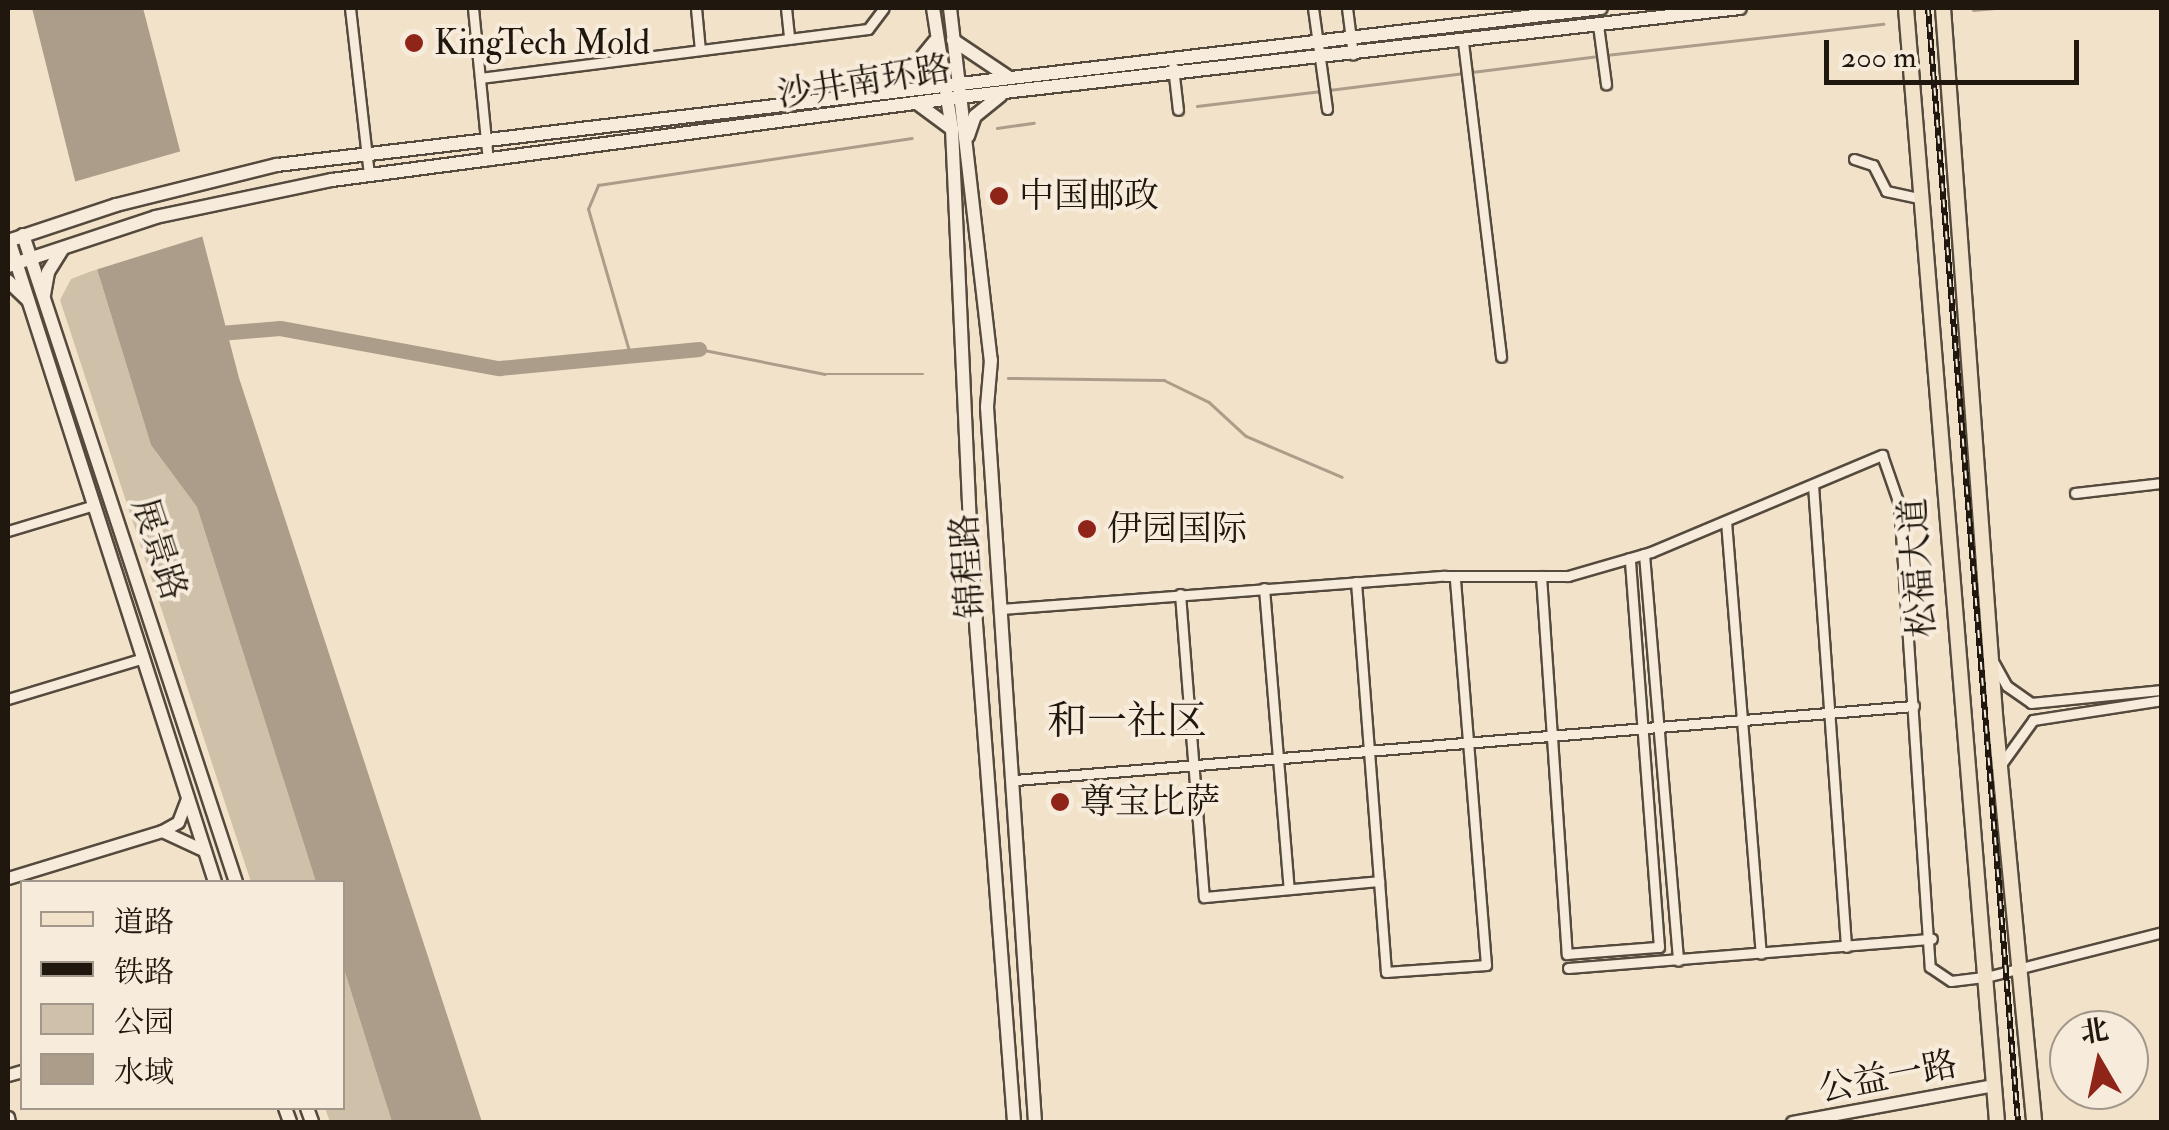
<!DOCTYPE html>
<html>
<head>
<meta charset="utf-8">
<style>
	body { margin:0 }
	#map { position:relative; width:2169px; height:1130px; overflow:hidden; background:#f2e2c9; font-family:"IM FELL Double Pica","Noto Serif SC",serif }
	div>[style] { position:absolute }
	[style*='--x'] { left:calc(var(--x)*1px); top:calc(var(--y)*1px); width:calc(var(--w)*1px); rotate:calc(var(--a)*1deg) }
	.green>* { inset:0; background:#cec0a9 }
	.water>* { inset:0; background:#ab9d89 }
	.pier>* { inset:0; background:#f2e2c9 }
	.stream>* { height:2.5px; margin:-1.25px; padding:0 1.25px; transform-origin:1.25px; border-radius:1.25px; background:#ab9d89 }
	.river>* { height:15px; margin:-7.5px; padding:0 7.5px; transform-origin:7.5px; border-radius:7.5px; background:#ab9d89 }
	.roads { filter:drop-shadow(2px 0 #544a3d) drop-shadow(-2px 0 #544a3d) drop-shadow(0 2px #544a3d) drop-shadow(0 -2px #544a3d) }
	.minor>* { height:9px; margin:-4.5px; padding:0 4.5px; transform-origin:4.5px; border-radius:4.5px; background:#f7ecdc }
	.tertiary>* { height:11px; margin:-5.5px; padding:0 5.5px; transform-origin:5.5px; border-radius:5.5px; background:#f7ecdc }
	.secondary>* { height:12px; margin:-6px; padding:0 6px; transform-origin:6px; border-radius:6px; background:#f7ecdc }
	.primary>* { height:14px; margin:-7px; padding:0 7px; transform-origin:7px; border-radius:7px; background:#f2e2c9 }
	.rail>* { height:6px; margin-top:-3px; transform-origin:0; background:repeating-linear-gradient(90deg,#f7ecdc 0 8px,#20180e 0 16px); box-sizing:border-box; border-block:2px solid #20180e }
	.dots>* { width:28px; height:28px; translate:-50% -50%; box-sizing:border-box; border:5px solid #f7ecdc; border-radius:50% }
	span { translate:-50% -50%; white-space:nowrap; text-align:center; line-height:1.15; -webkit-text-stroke:8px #f7ecdc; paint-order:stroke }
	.poi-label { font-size:35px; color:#20180e }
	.left { translate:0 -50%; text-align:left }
	.street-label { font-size:35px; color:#20180e }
	.quarter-label { font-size:40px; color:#20180e }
	.frame { position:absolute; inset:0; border:10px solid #20180e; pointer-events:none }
	.legend { position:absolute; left:20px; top:880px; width:325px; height:230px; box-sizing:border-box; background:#f7ecdc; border:2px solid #a1978a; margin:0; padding:12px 18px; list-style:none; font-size:30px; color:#20180e }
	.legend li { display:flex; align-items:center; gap:20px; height:50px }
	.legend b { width:50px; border:2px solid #a1978a }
	.north { position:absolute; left:2049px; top:1010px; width:100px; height:100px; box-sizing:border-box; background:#f7ecdc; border:2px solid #a1978a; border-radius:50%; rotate:351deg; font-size:28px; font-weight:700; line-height:40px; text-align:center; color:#20180e }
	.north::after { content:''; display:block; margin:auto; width:35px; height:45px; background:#8f2418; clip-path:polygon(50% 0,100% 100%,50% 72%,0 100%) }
	.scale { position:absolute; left:1824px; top:40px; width:255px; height:45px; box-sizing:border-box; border:5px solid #20180e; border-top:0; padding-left:12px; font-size:30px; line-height:35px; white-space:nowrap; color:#20180e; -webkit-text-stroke:8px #f7ecdc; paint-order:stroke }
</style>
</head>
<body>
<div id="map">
	<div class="green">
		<i style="clip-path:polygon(97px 269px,151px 445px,197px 507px,316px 882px,251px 882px,60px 300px,71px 279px)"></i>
		<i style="clip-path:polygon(343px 966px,392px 1122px,330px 1122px,325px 1108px,342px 1108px)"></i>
	</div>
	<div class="water">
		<i style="clip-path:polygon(32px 8px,143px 8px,239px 378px,482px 1122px,392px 1122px,343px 966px,342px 882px,316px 882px,197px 507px,151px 445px,97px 269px)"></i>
	</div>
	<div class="pier">
		<i style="clip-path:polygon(185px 150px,207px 235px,92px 271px,70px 183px)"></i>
	</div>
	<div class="stream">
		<i style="--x:1973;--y:10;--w:22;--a:-5"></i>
		<i style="--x:1606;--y:55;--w:279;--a:-6.4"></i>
		<i style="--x:1472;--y:72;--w:127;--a:-7.2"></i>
		<i style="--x:1329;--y:90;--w:136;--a:-7.2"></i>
		<i style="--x:1197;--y:106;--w:125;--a:-6.9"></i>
		<i style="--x:997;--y:128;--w:37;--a:-8"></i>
		<i style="--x:699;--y:349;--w:128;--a:11.2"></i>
		<i style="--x:825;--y:374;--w:98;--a:0"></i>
		<i style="--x:631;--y:358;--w:155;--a:-106.1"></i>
		<i style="--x:588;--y:209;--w:26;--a:-67"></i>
		<i style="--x:598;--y:185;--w:317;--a:-8.5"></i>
		<i style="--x:1008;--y:378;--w:156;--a:0.7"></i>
		<i style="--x:1164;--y:380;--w:50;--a:26.1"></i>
		<i style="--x:1209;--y:402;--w:50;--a:42.6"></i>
		<i style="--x:1246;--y:436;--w:104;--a:23.1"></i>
	</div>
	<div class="river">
		<i style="--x:208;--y:334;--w:72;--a:-4.8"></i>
		<i style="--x:280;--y:328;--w:223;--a:10.4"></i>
		<i style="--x:499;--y:368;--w:201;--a:-5.4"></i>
	</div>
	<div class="roads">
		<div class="minor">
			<i style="--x:350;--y:8;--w:167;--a:83.5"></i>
			<i style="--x:473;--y:8;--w:153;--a:84.4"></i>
			<i style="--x:696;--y:8;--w:42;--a:84.6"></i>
			<i style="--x:786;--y:8;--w:31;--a:84"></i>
			<i style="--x:1313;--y:8;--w:102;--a:82.1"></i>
			<i style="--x:1347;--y:8;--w:47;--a:82.7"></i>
			<i style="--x:1598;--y:25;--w:60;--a:82.3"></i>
			<i style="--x:1463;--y:42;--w:317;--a:83.1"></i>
			<i style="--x:1173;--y:67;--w:43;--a:83.4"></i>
			<i style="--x:480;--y:78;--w:391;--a:-7.2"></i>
			<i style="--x:868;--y:29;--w:26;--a:-53"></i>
			<i style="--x:1854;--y:159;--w:20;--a:18"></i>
			<i style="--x:1873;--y:165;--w:29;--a:63"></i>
			<i style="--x:1886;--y:191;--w:35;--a:12"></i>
			<i style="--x:1813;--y:485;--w:463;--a:85.9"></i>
			<i style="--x:2075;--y:493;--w:88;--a:-6.6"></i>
			<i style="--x:1726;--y:521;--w:434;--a:85.4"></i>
			<i style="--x:8;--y:531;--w:90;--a:-16.8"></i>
			<i style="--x:1644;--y:554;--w:408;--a:85.2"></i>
			<i style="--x:1541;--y:576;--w:379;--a:86.1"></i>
			<i style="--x:1567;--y:954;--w:92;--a:-4.4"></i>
			<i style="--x:1659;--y:947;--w:390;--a:-94.3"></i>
			<i style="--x:1356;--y:582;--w:391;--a:85.6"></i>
			<i style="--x:1386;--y:972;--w:100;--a:-4"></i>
			<i style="--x:1486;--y:965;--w:390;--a:-94.6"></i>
			<i style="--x:1264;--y:588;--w:302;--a:85.3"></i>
			<i style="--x:1180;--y:594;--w:304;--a:85.5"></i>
			<i style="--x:1204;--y:897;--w:176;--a:-5.2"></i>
			<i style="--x:1001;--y:609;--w:445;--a:-4.3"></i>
			<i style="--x:1445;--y:576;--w:123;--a:0"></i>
			<i style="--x:1568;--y:576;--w:86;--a:-16.1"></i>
			<i style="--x:1651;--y:552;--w:251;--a:-22.8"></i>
			<i style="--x:1882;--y:455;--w:52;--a:70.9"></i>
			<i style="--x:1899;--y:504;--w:464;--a:86.2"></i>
			<i style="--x:1930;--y:967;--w:25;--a:34"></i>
			<i style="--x:1951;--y:981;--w:35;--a:-7"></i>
			<i style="--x:1986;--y:977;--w:182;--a:-14.3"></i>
			<i style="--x:1994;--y:663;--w:26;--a:61"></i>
			<i style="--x:2007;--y:686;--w:29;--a:35"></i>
			<i style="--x:2031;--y:703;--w:132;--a:-5.7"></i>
			<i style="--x:8;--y:699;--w:142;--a:-16.8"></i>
			<i style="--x:2002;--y:763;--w:53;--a:-54.2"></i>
			<i style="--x:2033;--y:720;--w:131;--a:-8.8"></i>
			<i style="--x:1015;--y:780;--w:902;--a:-4.71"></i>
			<i style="--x:1568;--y:968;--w:365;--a:-4.6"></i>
		</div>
		<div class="tertiary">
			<i style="--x:162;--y:831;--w:47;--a:24.9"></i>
			<i style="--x:8;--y:878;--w:161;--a:-17"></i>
			<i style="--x:162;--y:831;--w:18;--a:-29"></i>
			<i style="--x:178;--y:822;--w:25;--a:-69"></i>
			<i style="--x:8;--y:1075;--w:15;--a:-16"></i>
			<i style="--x:8;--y:1117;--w:5;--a:79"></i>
			<i style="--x:1792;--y:1122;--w:205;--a:-10.4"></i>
		</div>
		<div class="secondary">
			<i style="--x:933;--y:8;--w:122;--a:81.1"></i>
			<i style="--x:952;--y:129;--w:442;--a:87.4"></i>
			<i style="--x:972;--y:571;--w:553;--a:85.64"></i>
			<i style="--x:950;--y:8;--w:354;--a:83.4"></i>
			<i style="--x:991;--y:360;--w:47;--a:94.9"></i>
			<i style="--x:987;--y:407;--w:717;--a:86.16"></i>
			<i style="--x:953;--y:40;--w:66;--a:33.9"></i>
			<i style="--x:895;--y:90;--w:63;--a:-50.8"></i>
			<i style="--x:918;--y:104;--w:42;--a:36.3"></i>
			<i style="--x:968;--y:136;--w:21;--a:-71"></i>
			<i style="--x:975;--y:116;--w:33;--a:-39"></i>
			<i style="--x:23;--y:235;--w:681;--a:71.78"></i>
			<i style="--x:9;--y:240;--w:674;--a:72.21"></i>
			<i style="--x:8;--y:241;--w:114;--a:-18.4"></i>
			<i style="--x:116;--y:205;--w:166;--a:-14"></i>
			<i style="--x:277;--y:165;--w:1333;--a:-6.76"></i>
			<i style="--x:8;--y:266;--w:156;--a:-18.3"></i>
			<i style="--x:156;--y:217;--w:180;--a:-11.9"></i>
			<i style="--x:332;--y:180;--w:633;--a:-7.53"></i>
			<i style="--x:960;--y:97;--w:785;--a:-6.51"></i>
			<i style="--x:8;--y:281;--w:28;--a:44"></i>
			<i style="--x:44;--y:295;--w:23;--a:-80"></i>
			<i style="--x:48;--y:272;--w:28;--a:-58"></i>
			<i style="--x:285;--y:1108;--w:15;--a:70"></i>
			<i style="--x:307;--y:1108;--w:15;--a:70"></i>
		</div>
		<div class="primary">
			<i style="--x:1906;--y:8;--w:1118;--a:85.33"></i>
			<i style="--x:1943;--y:8;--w:709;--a:85.79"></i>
			<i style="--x:1995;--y:715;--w:409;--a:84.5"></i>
		</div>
	</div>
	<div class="rail">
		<i style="--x:1928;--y:8;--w:1118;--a:85.38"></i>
	</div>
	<div class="dots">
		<i style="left:414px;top:43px;background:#8f2418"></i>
		<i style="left:999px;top:196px;background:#8f2418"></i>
		<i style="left:1087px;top:529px;background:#8f2418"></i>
		<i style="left:1060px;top:802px;background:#8f2418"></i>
	</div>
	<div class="poi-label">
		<span class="left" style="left:434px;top:43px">KingTech Mold</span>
		<span class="left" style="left:1019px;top:196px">中国邮政</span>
		<span class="left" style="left:1107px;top:529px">伊园国际</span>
		<span class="left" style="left:1080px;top:802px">尊宝比萨</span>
	</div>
	<div class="street-label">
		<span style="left:864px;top:82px;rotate:-9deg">沙井南环路</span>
		<span style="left:159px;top:549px;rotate:72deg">展景路</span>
		<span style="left:968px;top:566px;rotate:-94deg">锦程路</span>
		<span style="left:1918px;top:568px;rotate:-94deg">松福大道</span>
		<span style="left:1888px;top:1077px;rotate:-11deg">公益一路</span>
	</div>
	<div class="quarter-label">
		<span style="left:1127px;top:722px">和一社区</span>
	</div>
	<div class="frame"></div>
	<ul class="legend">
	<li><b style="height:12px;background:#f2e2c9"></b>道路</li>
	<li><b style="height:12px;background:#20180e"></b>铁路</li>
	<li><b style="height:28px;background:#cec0a9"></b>公园</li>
	<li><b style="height:28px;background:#ab9d89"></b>水域</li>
	</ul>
	<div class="north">北</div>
	<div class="scale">200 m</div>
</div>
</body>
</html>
